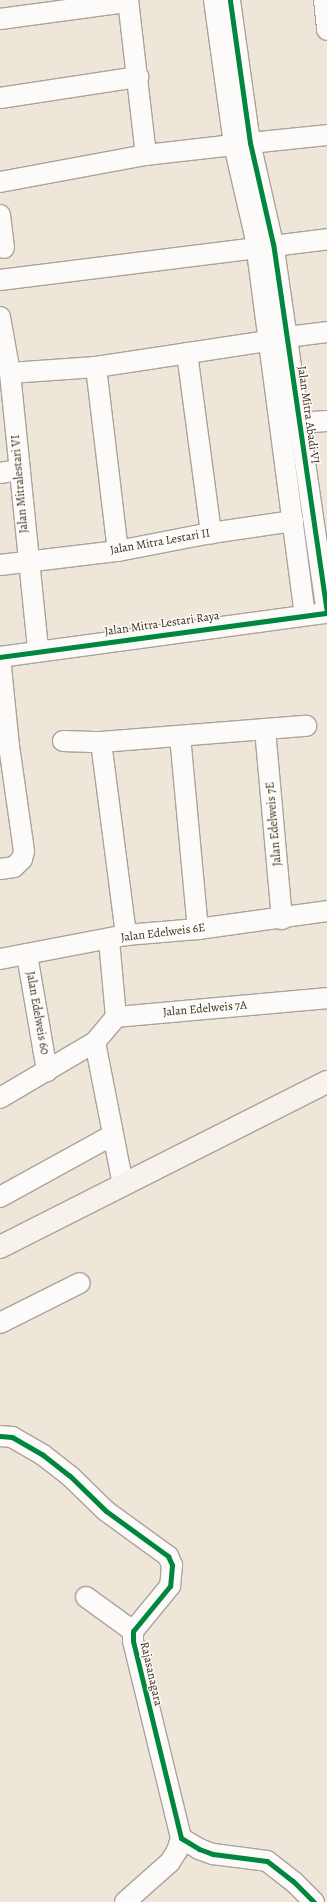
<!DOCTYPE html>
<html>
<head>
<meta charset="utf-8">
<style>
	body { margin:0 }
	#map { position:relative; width:327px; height:1902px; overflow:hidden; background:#efe6da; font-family:Alegreya,serif }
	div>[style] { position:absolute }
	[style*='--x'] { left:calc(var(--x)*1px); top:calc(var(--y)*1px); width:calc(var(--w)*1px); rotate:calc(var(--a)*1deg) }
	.roads { filter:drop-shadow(1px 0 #aba39b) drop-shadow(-1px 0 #aba39b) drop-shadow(0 1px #aba39b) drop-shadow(0 -1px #aba39b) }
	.street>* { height:20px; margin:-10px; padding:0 10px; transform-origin:10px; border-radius:10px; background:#fdfbf9 }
	.secondary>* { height:22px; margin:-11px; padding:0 11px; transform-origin:11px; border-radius:11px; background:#f7f2ec }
	.cycleway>* { height:5px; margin:-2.5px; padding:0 2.5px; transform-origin:2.5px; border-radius:2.5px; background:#00873e }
	span { translate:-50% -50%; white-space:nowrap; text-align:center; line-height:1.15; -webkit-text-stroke:3px #fdfcf7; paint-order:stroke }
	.street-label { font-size:12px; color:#3b2a1e }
</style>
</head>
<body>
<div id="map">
	<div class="roads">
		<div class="street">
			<i style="--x:128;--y:0;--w:156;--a:83.4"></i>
			<i style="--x:214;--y:0;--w:146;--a:82.1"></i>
			<i style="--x:234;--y:145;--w:93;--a:77"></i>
			<i style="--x:255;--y:236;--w:381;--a:82.5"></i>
			<i style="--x:324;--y:0;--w:30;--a:84"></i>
			<i style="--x:0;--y:19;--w:129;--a:-7.6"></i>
			<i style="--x:0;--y:98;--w:140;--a:-8.7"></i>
			<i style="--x:250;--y:143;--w:77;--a:-5.9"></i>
			<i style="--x:0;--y:182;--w:148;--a:-10.5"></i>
			<i style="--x:146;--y:155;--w:89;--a:-6.5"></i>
			<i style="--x:0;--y:215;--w:33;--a:83"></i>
			<i style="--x:0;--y:280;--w:330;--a:-7.1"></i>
			<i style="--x:0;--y:317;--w:57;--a:79.9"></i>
			<i style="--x:10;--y:373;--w:279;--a:84.2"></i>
			<i style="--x:287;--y:337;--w:40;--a:-7.1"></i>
			<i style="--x:187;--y:353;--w:182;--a:82.4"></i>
			<i style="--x:96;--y:367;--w:185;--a:83.2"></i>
			<i style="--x:10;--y:373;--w:86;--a:-4"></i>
			<i style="--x:96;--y:367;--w:174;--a:-8.6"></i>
			<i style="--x:298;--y:423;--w:29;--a:-4"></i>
			<i style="--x:0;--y:473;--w:20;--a:-9"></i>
			<i style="--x:0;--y:565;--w:119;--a:-6.8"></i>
			<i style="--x:118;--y:551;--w:95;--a:-11"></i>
			<i style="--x:211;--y:533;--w:83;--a:-8.3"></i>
			<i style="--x:0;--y:657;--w:330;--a:-7.7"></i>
			<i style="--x:327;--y:613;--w:373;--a:-98.3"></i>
			<i style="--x:273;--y:244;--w:104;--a:-102.8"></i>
			<i style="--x:250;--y:143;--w:144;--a:-98"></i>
			<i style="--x:265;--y:729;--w:191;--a:84.9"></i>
			<i style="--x:180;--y:736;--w:194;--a:84.7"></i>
			<i style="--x:63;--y:741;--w:38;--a:2"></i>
			<i style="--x:101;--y:742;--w:206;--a:-4.5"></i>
			<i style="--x:101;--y:742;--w:195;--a:82.6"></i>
			<i style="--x:0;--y:869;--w:14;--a:-8"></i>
			<i style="--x:14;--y:867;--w:11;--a:-45"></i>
			<i style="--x:22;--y:859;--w:8;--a:-76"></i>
			<i style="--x:24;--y:851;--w:106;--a:-98.1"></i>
			<i style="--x:9;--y:746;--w:89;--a:-95.8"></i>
			<i style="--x:109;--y:940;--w:77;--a:84.8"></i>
			<i style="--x:27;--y:955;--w:118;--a:80.2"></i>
			<i style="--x:0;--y:959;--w:128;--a:-10.8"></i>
			<i style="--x:126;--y:935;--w:72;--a:-4.8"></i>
			<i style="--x:198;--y:929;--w:130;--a:-7.9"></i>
			<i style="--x:95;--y:1042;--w:33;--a:-50"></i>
			<i style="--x:116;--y:1017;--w:212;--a:-5.1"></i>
			<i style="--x:0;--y:1098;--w:110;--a:-30.5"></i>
			<i style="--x:95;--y:1042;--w:146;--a:78.9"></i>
			<i style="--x:0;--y:1197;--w:129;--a:-28.8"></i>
			<i style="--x:0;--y:1323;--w:89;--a:-26.6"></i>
			<i style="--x:0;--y:1436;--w:12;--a:5"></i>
			<i style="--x:12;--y:1437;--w:36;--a:30"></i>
			<i style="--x:43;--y:1455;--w:34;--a:38"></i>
			<i style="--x:70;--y:1476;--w:50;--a:44.2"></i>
			<i style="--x:106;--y:1511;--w:77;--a:36"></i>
			<i style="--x:168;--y:1556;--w:10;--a:66"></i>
			<i style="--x:172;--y:1565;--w:21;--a:95"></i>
			<i style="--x:170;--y:1586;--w:58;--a:129.4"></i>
			<i style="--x:133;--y:1631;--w:10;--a:90"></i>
			<i style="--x:133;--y:1641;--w:203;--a:76.3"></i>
			<i style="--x:181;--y:1838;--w:21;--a:31"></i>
			<i style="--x:199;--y:1849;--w:15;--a:20"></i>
			<i style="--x:213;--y:1854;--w:54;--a:7.4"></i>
			<i style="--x:267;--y:1861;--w:33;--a:38"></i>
			<i style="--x:293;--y:1881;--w:30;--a:45"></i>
			<i style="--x:86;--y:1597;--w:58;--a:35.9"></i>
			<i style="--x:125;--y:1902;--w:60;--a:-41.6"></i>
			<i style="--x:170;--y:1862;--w:13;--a:-58"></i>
			<i style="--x:177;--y:1851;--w:14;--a:-73"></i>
		</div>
		<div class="secondary">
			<i style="--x:0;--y:1247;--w:366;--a:-26.8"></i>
		</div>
	</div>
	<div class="cycleway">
		<i style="--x:0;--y:657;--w:330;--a:-7.7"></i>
		<i style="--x:327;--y:613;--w:373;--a:-98.3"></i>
		<i style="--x:273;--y:244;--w:104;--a:-102.8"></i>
		<i style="--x:250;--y:143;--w:144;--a:-98"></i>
		<i style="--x:0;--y:1436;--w:12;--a:5"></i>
		<i style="--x:12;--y:1437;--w:36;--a:30"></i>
		<i style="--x:43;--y:1455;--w:34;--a:38"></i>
		<i style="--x:70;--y:1476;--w:50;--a:44.2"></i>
		<i style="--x:106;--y:1511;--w:77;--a:36"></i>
		<i style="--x:168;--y:1556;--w:10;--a:66"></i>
		<i style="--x:172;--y:1565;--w:21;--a:95"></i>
		<i style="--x:170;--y:1586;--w:58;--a:129.4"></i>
		<i style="--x:133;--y:1631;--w:10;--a:90"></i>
		<i style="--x:133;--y:1641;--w:203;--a:76.3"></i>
		<i style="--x:181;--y:1838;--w:21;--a:31"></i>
		<i style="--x:199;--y:1849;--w:15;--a:20"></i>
		<i style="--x:213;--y:1854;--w:54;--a:7.4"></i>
		<i style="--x:267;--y:1861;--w:33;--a:38"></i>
		<i style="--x:293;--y:1881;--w:30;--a:45"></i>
	</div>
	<div class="street-label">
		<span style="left:308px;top:415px;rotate:82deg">Jalan Mitra Abadi VI</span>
		<span style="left:20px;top:484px;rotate:-95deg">Jalan Mitralestari VI</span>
		<span style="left:160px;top:542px;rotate:-10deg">Jalan Mitra Lestari II</span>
		<span style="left:162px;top:624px;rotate:-8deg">Jalan Mitra Lestari Raya</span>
		<span style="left:274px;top:824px;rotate:-95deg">Jalan Edelweis 7E</span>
		<span style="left:163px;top:933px;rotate:-7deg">Jalan Edelweis 6E</span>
		<span style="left:205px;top:1009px;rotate:-5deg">Jalan Edelweis 7A</span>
		<span style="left:37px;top:1013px;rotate:80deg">Jalan Edelweis 60</span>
		<span style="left:151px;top:1674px;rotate:77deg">Rajasanagara</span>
	</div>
</div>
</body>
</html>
